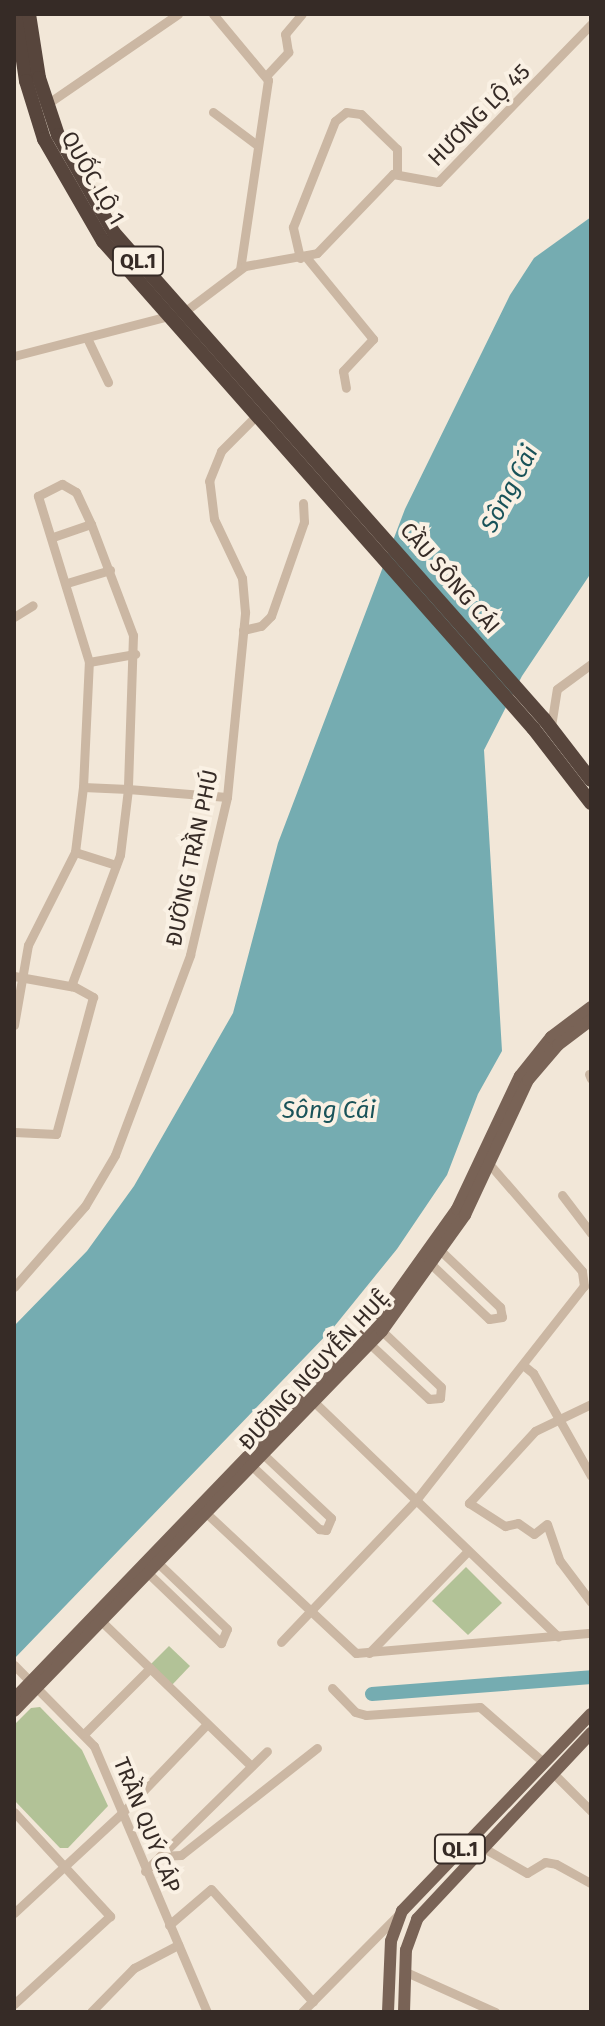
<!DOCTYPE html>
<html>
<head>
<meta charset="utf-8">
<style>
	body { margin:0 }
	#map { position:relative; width:605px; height:2026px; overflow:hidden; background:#f2e7d8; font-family:"Fira Sans",sans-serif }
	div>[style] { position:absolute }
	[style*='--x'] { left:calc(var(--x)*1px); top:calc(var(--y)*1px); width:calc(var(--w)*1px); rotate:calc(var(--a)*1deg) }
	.green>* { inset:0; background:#b2c297 }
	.water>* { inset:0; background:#75acb1 }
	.river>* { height:14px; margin:-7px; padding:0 7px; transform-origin:7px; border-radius:7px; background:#75acb1 }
	.minor>* { height:9px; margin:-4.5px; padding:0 4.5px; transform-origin:4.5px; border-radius:4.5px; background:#cbb7a3 }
	.major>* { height:12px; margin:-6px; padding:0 6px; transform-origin:6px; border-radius:6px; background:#796356 }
	.highway>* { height:14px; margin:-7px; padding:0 7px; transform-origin:7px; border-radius:7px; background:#57453c }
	span { translate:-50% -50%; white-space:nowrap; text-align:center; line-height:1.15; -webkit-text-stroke:8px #faf1e4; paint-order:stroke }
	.shield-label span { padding:2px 6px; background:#faf1e4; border:2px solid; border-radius:6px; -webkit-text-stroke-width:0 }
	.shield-label { font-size:20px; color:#362b26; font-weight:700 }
	.street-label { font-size:22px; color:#362b26 }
	.water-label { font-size:24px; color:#195359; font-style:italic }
	.frame { position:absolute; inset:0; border:16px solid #362b26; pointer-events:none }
</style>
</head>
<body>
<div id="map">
	<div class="green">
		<i style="clip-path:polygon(466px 1567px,502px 1603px,468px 1635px,432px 1601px)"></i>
		<i style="clip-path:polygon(169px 1646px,190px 1666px,172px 1685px,151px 1664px)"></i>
		<i style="clip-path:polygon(40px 1707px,82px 1750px,108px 1806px,68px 1848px,60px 1848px,14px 1800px,14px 1725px,31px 1708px)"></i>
	</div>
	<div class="water">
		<i style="clip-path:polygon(591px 217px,591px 573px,522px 676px,484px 750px,502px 1051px,478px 1094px,447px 1175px,397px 1249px,333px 1328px,14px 1659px,14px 1326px,87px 1251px,134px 1186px,233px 1013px,278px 843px,405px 509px,510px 295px,534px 258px)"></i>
	</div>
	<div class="river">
		<i style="--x:372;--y:1694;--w:220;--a:-4.4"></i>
	</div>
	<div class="minor">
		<i style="--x:213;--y:14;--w:86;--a:50.2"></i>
		<i style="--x:268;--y:80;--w:191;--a:98.4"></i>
		<i style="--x:266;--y:76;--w:33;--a:-47"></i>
		<i style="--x:288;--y:52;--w:18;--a:-99"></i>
		<i style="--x:285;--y:34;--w:26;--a:-50"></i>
		<i style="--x:47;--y:104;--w:159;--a:-34.5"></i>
		<i style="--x:213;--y:112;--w:55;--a:36.9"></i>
		<i style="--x:306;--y:257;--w:106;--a:50.7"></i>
		<i style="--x:373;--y:339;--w:44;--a:133.2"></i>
		<i style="--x:343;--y:371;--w:17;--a:80"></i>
		<i style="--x:300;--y:258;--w:32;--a:-103"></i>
		<i style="--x:293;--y:227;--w:114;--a:-68.4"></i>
		<i style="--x:335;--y:121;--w:14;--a:-39"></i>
		<i style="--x:346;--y:112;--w:15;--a:8"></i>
		<i style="--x:361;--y:114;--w:50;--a:44.2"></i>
		<i style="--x:397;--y:149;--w:24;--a:90"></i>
		<i style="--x:87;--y:338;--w:49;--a:64.5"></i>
		<i style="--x:14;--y:356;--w:176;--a:-14.5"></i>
		<i style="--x:184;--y:312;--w:76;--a:-37"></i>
		<i style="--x:245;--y:266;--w:73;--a:-10.2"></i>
		<i style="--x:317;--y:253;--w:110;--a:-46.1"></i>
		<i style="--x:393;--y:174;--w:46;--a:10.1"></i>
		<i style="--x:438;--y:182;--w:220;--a:-45.9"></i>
		<i style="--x:53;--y:537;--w:40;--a:-18.9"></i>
		<i style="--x:67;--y:583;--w:45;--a:-16.8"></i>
		<i style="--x:14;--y:617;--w:22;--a:-32"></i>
		<i style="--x:243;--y:630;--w:18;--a:-13"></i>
		<i style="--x:261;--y:626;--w:14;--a:-45"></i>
		<i style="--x:271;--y:616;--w:100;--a:-70.7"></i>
		<i style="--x:304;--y:522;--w:19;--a:-93"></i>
		<i style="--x:89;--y:662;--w:47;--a:-9.9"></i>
		<i style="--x:551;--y:726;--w:37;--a:-81"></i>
		<i style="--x:557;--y:689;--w:42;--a:-36.3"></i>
		<i style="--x:83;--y:787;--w:125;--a:-87.3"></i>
		<i style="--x:89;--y:662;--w:174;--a:-107.1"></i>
		<i style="--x:38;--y:496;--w:27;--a:-27"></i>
		<i style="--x:62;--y:484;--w:16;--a:30"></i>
		<i style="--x:76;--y:492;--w:35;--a:65"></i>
		<i style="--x:91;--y:524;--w:119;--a:69.3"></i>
		<i style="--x:133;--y:635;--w:154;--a:91.9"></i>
		<i style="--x:128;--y:789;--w:99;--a:4.6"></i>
		<i style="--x:75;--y:852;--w:43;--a:17.6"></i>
		<i style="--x:14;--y:976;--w:62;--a:10.2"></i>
		<i style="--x:75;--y:987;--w:21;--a:29"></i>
		<i style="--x:93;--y:997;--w:142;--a:105.1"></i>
		<i style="--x:56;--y:1134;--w:42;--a:-177.3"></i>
		<i style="--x:14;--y:1025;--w:81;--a:-80.1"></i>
		<i style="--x:28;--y:945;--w:104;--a:-63.2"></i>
		<i style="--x:75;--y:852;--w:65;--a:-83"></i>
		<i style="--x:83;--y:787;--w:45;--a:2.5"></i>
		<i style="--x:128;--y:789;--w:66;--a:96.9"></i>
		<i style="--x:120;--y:855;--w:140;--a:110.5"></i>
		<i style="--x:589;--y:1074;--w:5;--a:68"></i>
		<i style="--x:562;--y:1195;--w:48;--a:52.7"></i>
		<i style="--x:430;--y:1252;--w:13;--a:4"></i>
		<i style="--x:443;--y:1253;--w:79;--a:43.5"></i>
		<i style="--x:500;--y:1307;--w:10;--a:79"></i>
		<i style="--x:502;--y:1317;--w:13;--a:171"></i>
		<i style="--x:489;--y:1319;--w:77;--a:-136.6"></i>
		<i style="--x:433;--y:1266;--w:14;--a:-102"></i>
		<i style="--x:14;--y:1287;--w:108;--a:-48.8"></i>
		<i style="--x:85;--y:1206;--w:59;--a:-59.5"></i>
		<i style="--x:115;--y:1155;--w:214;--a:-69.4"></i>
		<i style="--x:190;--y:955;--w:162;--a:-76.8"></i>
		<i style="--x:227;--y:797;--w:186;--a:-84.4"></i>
		<i style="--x:245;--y:612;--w:34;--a:-95"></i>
		<i style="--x:242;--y:578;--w:65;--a:-115.4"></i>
		<i style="--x:214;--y:519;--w:38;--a:-97"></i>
		<i style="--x:209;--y:481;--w:32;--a:-68"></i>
		<i style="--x:221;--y:451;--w:52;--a:-45"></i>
		<i style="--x:371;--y:1345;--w:79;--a:43"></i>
		<i style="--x:429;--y:1399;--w:11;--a:-5"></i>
		<i style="--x:440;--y:1398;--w:11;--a:-85"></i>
		<i style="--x:441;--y:1387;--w:81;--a:-136.5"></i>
		<i style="--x:523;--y:1365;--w:13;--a:39"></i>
		<i style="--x:533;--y:1373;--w:118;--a:60.6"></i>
		<i style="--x:310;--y:1398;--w:344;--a:43.9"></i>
		<i style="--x:591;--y:1404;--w:62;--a:154.3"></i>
		<i style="--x:535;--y:1431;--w:98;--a:132.5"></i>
		<i style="--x:469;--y:1503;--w:43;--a:32.6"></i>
		<i style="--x:505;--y:1526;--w:13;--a:-13"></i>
		<i style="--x:518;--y:1523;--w:19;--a:35"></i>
		<i style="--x:534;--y:1534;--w:16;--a:-38"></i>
		<i style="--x:547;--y:1524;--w:39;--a:71"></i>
		<i style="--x:560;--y:1561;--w:51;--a:52.9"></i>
		<i style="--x:253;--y:1467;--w:91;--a:43.2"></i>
		<i style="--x:319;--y:1529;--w:7;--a:8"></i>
		<i style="--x:326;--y:1530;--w:13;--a:-67"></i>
		<i style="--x:331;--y:1518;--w:92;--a:-136.8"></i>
		<i style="--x:204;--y:1511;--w:208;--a:43.1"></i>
		<i style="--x:356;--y:1653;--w:236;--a:-4.9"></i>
		<i style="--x:149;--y:1574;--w:100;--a:43.8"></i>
		<i style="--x:221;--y:1643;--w:15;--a:-67"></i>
		<i style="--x:227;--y:1629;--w:94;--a:-136.3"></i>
		<i style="--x:98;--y:1618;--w:213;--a:44"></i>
		<i style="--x:281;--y:1642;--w:196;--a:-46.4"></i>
		<i style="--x:416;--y:1500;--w:272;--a:-51.9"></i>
		<i style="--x:584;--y:1286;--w:15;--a:-98"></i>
		<i style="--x:582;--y:1271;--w:147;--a:-130.9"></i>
		<i style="--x:369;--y:1653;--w:142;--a:-45.9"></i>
		<i style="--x:14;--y:1665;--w:114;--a:45.4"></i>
		<i style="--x:94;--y:1746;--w:289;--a:67"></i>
		<i style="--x:332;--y:1688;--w:33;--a:46"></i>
		<i style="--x:355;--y:1712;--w:11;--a:15"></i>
		<i style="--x:366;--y:1715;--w:114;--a:-4"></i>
		<i style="--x:480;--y:1707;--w:84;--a:41.1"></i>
		<i style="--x:85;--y:1733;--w:92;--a:-45"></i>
		<i style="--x:553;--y:1773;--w:54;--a:45"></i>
		<i style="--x:14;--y:1812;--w:142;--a:47.3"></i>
		<i style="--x:110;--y:1916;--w:130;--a:137.5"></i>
		<i style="--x:482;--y:1847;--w:52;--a:30"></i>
		<i style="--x:527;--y:1873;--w:21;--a:-31"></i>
		<i style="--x:545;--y:1862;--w:11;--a:10"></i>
		<i style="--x:556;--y:1864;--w:39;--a:29"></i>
		<i style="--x:160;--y:1856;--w:21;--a:-3"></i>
		<i style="--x:181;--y:1855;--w:173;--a:-38.2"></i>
		<i style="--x:145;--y:1871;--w:171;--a:-44.5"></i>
		<i style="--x:14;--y:1913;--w:147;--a:-42.8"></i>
		<i style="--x:122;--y:1813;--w:123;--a:-46.3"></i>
		<i style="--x:169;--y:1925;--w:55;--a:-40.6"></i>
		<i style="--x:211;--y:1889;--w:152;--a:47.9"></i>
		<i style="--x:406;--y:1972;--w:98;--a:24.2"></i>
		<i style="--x:91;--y:2012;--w:62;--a:-45.7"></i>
		<i style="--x:134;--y:1968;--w:50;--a:-27.6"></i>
		<i style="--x:302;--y:2012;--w:136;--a:-45.3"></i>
	</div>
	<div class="major">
		<i style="--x:14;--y:1699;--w:521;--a:-46.09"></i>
		<i style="--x:375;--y:1324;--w:141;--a:-54.5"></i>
		<i style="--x:457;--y:1209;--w:147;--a:-64.7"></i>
		<i style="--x:520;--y:1076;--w:50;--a:-51.5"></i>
		<i style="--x:551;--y:1037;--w:50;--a:-36.9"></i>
		<i style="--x:14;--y:1711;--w:529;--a:-45.92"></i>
		<i style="--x:382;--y:1331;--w:143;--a:-54.4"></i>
		<i style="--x:465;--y:1215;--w:149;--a:-65"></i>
		<i style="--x:528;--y:1080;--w:46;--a:-49.4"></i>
		<i style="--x:558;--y:1045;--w:41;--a:-37.1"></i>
		<i style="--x:388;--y:2012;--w:71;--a:-87.6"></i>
		<i style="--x:391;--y:1941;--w:32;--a:-70"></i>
		<i style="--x:402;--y:1911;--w:273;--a:-46.2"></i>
		<i style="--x:404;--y:2012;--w:62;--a:-88.2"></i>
		<i style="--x:406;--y:1950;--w:33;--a:-70"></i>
		<i style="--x:417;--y:1919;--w:255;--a:-46.9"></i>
	</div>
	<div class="highway">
		<i style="--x:16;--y:14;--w:68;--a:81.5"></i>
		<i style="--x:26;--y:81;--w:61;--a:72.8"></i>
		<i style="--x:44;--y:139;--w:118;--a:60"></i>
		<i style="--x:103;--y:241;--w:650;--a:48.56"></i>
		<i style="--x:533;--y:728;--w:95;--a:52.3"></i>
		<i style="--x:29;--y:14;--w:65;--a:81.1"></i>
		<i style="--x:39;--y:78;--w:60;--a:71.6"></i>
		<i style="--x:58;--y:135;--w:113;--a:60.3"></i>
		<i style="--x:114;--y:233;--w:649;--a:48.5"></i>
		<i style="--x:544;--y:719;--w:77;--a:52.4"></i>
	</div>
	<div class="shield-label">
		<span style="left:138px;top:261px">QL.1</span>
		<span style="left:460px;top:1849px">QL.1</span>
	</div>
	<div class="street-label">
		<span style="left:479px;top:115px;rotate:-45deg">HƯƠNG LỘ 45</span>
		<span style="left:93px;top:178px;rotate:60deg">QUỐC LỘ 1</span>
		<span style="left:450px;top:578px;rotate:49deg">CẦU SÔNG CÁI</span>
		<span style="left:192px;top:858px;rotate:-78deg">ĐƯỜNG TRẦN PHÚ</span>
		<span style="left:314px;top:1370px;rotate:-47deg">ĐƯỜNG NGUYỄN HUỆ</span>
		<span style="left:147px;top:1825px;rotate:68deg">TRẦN QUÝ CÁP</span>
	</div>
	<div class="water-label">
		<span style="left:510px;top:489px;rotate:-62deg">Sông Cái</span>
		<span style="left:329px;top:1111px">Sông Cái</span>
	</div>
	<div class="frame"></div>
</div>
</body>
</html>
